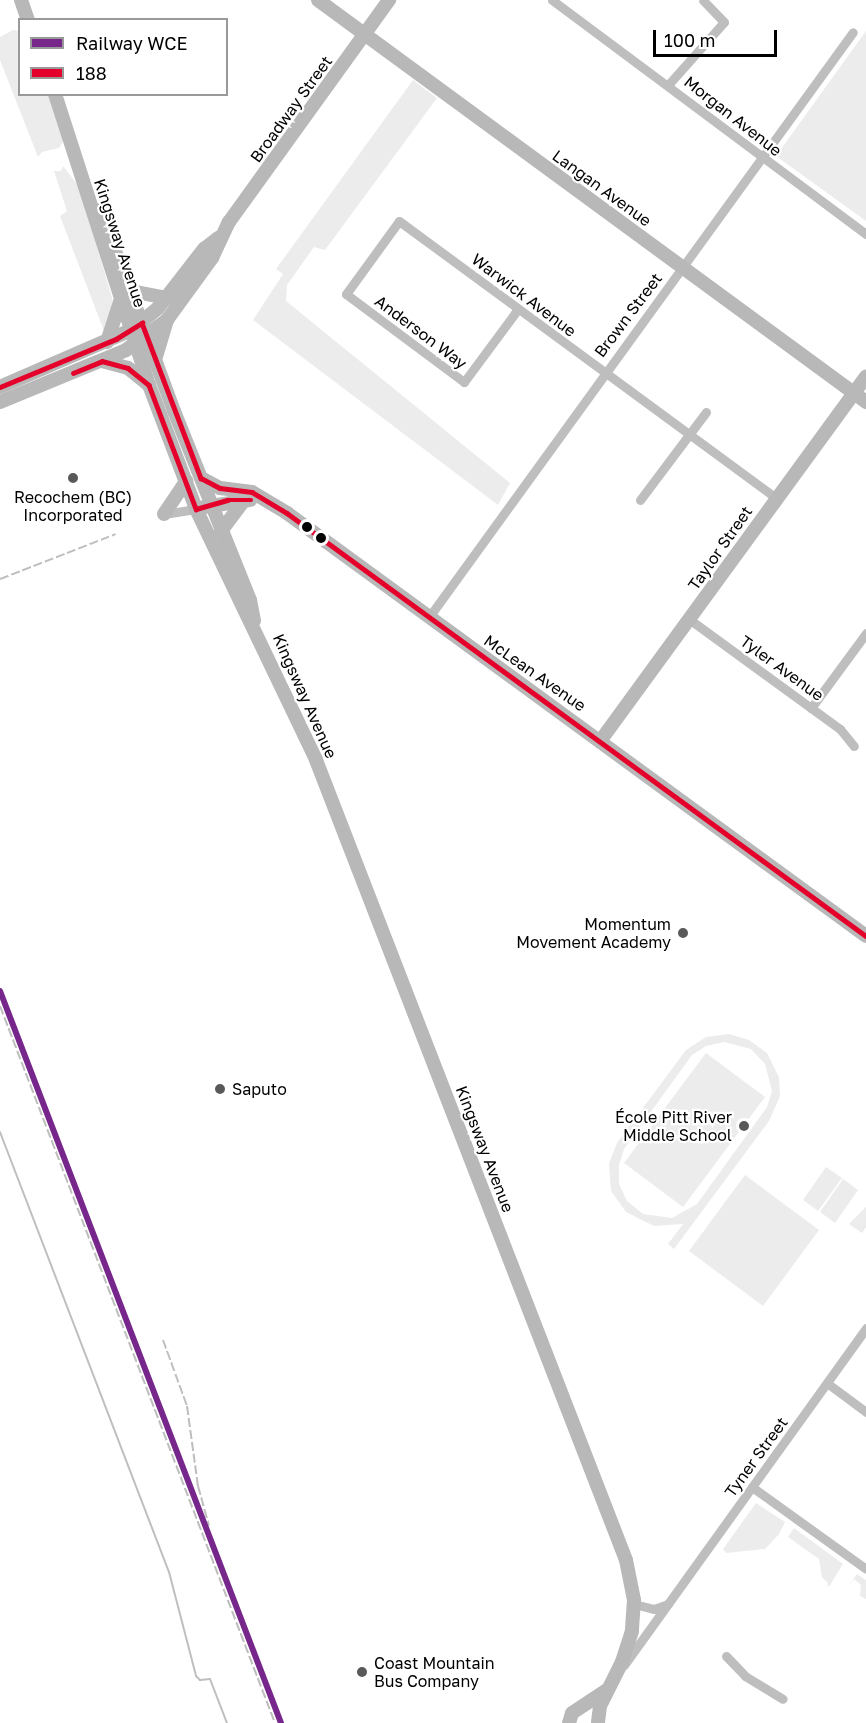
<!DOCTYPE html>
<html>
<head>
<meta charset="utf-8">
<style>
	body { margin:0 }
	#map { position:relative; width:866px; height:1723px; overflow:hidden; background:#fff; font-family:"Golos Text",sans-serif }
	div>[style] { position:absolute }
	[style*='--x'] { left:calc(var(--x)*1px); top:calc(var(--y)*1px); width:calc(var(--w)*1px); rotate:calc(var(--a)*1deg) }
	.green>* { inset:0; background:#ececec }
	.stream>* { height:2px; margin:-1px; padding:0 1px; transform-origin:1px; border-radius:1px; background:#bfbfbf }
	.street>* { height:9px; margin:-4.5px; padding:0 4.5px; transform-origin:4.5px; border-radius:4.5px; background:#bebebe }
	.secondary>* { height:14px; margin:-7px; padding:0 7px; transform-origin:7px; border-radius:7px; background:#b8b8b8 }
	.rail>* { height:2px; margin-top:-1px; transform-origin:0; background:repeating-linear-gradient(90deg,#bebebe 0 9px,transparent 0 12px) }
	.bus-1>* { height:4.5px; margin:-2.25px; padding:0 2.25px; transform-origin:2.25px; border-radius:2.25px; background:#e4002b }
	.rail-1>* { height:6px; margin:-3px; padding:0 3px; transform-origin:3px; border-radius:3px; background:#77278b }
	.dots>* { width:16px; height:16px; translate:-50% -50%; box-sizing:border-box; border:3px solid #fff; border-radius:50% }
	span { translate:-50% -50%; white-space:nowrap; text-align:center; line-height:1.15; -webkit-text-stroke:4.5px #fff; paint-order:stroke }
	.street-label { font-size:16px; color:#000 }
	.poi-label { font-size:16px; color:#000 }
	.right { translate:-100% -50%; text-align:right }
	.left { translate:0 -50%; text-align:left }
	.legend { position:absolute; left:18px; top:18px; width:210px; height:78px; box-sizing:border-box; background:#fff; border:2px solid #999; margin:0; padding:8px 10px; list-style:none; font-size:18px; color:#000 }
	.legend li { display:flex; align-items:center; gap:12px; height:30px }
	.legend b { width:30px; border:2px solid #999 }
	.scale { position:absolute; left:653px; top:30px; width:124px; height:27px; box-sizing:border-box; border:3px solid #000; border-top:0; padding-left:8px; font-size:18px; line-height:21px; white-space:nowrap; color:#000; -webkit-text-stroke:4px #fff; paint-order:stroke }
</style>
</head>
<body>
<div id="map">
	<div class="green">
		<i style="clip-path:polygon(13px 30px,19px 31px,20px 94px,51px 95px,64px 140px,59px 148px,42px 152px,38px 157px,0 60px,0 37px)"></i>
		<i style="clip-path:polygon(866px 31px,866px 221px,776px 156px)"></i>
		<i style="clip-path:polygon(413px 80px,437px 98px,325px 250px,314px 247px,287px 285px,286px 301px,510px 483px,498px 505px,253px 320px,283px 274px,276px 269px)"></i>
		<i style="clip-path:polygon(63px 166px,80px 188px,112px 298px,114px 308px,104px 331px,60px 216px,67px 211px,54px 171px,61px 171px)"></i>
		<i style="clip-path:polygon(evenodd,729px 1034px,749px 1040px,767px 1053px,779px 1077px,780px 1096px,769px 1121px,674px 1249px,668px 1244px,683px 1224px,654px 1226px,626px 1212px,611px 1191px,609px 1163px,617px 1143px,686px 1050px,706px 1037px,729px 1034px,724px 1042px,751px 1049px,765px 1064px,772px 1091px,767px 1107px,697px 1204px,672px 1218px,643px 1214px,627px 1201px,619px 1184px,619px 1165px,624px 1149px,692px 1055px,706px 1046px,724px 1042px)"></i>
		<i style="clip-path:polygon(706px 1053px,765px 1097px,683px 1207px,624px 1163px)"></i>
		<i style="clip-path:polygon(826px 1167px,842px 1178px,818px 1211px,803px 1200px)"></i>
		<i style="clip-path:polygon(745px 1175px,819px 1230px,763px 1306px,689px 1251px)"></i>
		<i style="clip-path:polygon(843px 1179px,858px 1190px,835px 1223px,820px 1212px)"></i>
		<i style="clip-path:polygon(866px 1207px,866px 1227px,862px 1233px,849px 1224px)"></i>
		<i style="clip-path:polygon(756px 1503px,785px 1522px,779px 1534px,765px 1549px,726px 1553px,723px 1549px)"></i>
		<i style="clip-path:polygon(794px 1528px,843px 1564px,830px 1585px,827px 1587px,828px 1583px,822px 1577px,819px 1559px,788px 1537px)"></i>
		<i style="clip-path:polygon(857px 1574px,866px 1580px,866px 1599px,860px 1596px,861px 1585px,854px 1579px,845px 1590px)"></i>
	</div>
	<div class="stream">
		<i style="--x:0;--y:1132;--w:471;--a:69"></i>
		<i style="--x:169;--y:1572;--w:107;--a:75.4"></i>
		<i style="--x:196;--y:1676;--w:6;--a:45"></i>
		<i style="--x:200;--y:1680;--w:10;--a:-6"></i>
		<i style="--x:210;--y:1679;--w:47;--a:68.9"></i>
	</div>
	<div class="street">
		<i style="--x:552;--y:0;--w:392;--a:36.7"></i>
		<i style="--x:668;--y:85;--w:84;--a:-48.4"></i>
		<i style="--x:724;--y:22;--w:30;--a:-134"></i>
		<i style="--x:518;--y:309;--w:91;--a:126.5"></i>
		<i style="--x:464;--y:382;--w:147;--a:-143.3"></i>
		<i style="--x:346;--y:294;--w:90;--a:-54"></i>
		<i style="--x:399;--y:221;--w:468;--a:36.3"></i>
		<i style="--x:640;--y:500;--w:110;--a:-53.1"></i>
		<i style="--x:164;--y:514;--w:32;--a:-9"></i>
		<i style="--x:429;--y:617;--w:722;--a:-54.07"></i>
		<i style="--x:689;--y:619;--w:187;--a:36.1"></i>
		<i style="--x:840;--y:729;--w:22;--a:51"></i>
		<i style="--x:811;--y:708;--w:93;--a:-53.7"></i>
		<i style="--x:827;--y:1383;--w:49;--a:36.6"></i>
		<i style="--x:752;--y:1487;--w:140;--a:35.7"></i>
		<i style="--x:634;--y:1604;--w:21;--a:14"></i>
		<i style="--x:654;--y:1609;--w:15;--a:-20"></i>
		<i style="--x:726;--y:1656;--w:28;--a:46"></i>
		<i style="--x:745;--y:1676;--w:44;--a:31.2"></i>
		<i style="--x:624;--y:1665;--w:415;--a:-54.3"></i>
	</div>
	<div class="secondary">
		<i style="--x:21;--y:0;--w:21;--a:71"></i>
		<i style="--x:318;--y:0;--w:680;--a:36.26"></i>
		<i style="--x:55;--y:94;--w:306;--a:72.1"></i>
		<i style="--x:149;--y:385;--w:133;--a:69.2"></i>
		<i style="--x:196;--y:509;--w:278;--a:64.4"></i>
		<i style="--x:316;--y:760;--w:858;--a:68.82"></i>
		<i style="--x:626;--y:1560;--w:41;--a:78.7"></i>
		<i style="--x:634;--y:1600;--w:31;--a:94"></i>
		<i style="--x:632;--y:1631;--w:33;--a:108"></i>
		<i style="--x:622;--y:1662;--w:49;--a:116.6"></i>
		<i style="--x:600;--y:1706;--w:17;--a:97"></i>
		<i style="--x:100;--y:210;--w:214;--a:69.8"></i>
		<i style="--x:174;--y:411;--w:204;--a:68.1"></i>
		<i style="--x:250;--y:600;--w:21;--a:79"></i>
		<i style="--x:131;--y:291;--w:37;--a:11"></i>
		<i style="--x:107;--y:342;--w:45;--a:-72"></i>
		<i style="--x:155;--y:360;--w:42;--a:-73.3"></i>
		<i style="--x:102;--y:361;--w:27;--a:15"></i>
		<i style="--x:128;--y:368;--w:27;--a:39"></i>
		<i style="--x:0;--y:387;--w:143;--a:-23.5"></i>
		<i style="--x:131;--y:330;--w:35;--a:-39"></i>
		<i style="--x:158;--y:308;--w:75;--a:-52.1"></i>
		<i style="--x:204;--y:249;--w:18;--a:-38"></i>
		<i style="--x:0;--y:402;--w:136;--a:-22.4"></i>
		<i style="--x:126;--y:350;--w:51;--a:-36.2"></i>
		<i style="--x:167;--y:320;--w:77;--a:-54"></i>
		<i style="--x:212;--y:258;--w:40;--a:-65"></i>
		<i style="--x:229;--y:222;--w:274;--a:-54.2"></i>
		<i style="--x:201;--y:478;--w:21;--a:28"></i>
		<i style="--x:220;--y:488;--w:32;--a:7"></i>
		<i style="--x:252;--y:492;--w:41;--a:31"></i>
		<i style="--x:287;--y:513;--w:717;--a:36.15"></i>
		<i style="--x:204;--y:507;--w:47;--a:-8.7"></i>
		<i style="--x:164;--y:514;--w:40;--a:-56"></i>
		<i style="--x:221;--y:531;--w:40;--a:-53"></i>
		<i style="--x:601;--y:740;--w:450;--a:-53.9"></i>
		<i style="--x:569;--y:1723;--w:10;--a:-73"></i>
		<i style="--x:572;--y:1713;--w:42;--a:-33.3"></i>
	</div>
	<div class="rail">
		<i style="--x:0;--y:579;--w:124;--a:-21.2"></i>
		<i style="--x:0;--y:1006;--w:768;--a:69.02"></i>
		<i style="--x:163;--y:1340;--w:70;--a:70"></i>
		<i style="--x:187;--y:1406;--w:81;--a:82.2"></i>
		<i style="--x:198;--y:1486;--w:41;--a:74.6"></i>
	</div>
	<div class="bus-1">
		<i style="--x:73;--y:373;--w:31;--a:-22"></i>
		<i style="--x:102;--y:361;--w:27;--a:15"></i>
		<i style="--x:128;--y:368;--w:27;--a:39"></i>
		<i style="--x:149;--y:385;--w:133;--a:69.2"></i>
		<i style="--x:196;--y:509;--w:33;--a:-16"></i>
		<i style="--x:228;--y:500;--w:23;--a:0"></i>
		<i style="--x:0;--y:387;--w:126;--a:-22.5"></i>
		<i style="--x:116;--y:339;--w:31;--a:-32"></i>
		<i style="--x:142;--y:323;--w:166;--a:69.2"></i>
		<i style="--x:201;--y:478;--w:21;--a:28"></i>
		<i style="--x:220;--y:488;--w:32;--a:7"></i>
		<i style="--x:252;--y:492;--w:41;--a:31"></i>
		<i style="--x:287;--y:513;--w:717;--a:36.15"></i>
	</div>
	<div class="rail-1">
		<i style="--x:0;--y:991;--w:784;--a:69"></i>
	</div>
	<div class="dots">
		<i style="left:73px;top:478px;background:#595959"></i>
		<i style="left:307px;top:527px;background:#000"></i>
		<i style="left:321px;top:538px;background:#000"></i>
		<i style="left:683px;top:933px;background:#595959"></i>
		<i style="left:220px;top:1089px;background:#595959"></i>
		<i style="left:744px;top:1126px;background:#595959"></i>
		<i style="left:362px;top:1672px;background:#595959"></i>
	</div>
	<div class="street-label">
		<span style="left:291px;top:109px;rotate:-54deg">Broadway Street</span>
		<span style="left:733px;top:116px;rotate:38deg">Morgan Avenue</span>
		<span style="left:602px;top:188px;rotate:36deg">Langan Avenue</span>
		<span style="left:120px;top:243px;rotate:72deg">Kingsway Avenue</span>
		<span style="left:524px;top:295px;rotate:37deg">Warwick Avenue</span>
		<span style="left:628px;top:315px;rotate:-53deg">Brown Street</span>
		<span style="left:421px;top:332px;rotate:37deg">Anderson Way</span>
		<span style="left:720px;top:548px;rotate:-55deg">Taylor Street</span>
		<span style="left:782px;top:668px;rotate:36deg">Tyler Avenue</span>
		<span style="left:535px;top:673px;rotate:35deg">McLean Avenue</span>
		<span style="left:305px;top:696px;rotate:66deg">Kingsway Avenue</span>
		<span style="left:485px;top:1149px;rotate:69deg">Kingsway Avenue</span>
		<span style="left:756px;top:1457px;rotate:-54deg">Tyner Street</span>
	</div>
	<div class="poi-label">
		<span style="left:73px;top:506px">Recochem (BC)<br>Incorporated</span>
		<span class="right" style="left:671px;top:933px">Momentum<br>Movement Academy</span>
		<span class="left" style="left:232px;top:1089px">Saputo</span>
		<span class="right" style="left:732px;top:1126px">École Pitt River<br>Middle School</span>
		<span class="left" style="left:374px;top:1672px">Coast Mountain<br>Bus Company</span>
	</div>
	<ul class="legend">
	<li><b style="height:8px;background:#77278b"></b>Railway WCE</li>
	<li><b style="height:8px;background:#e4002b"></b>188</li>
	</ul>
	<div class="scale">100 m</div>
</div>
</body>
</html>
